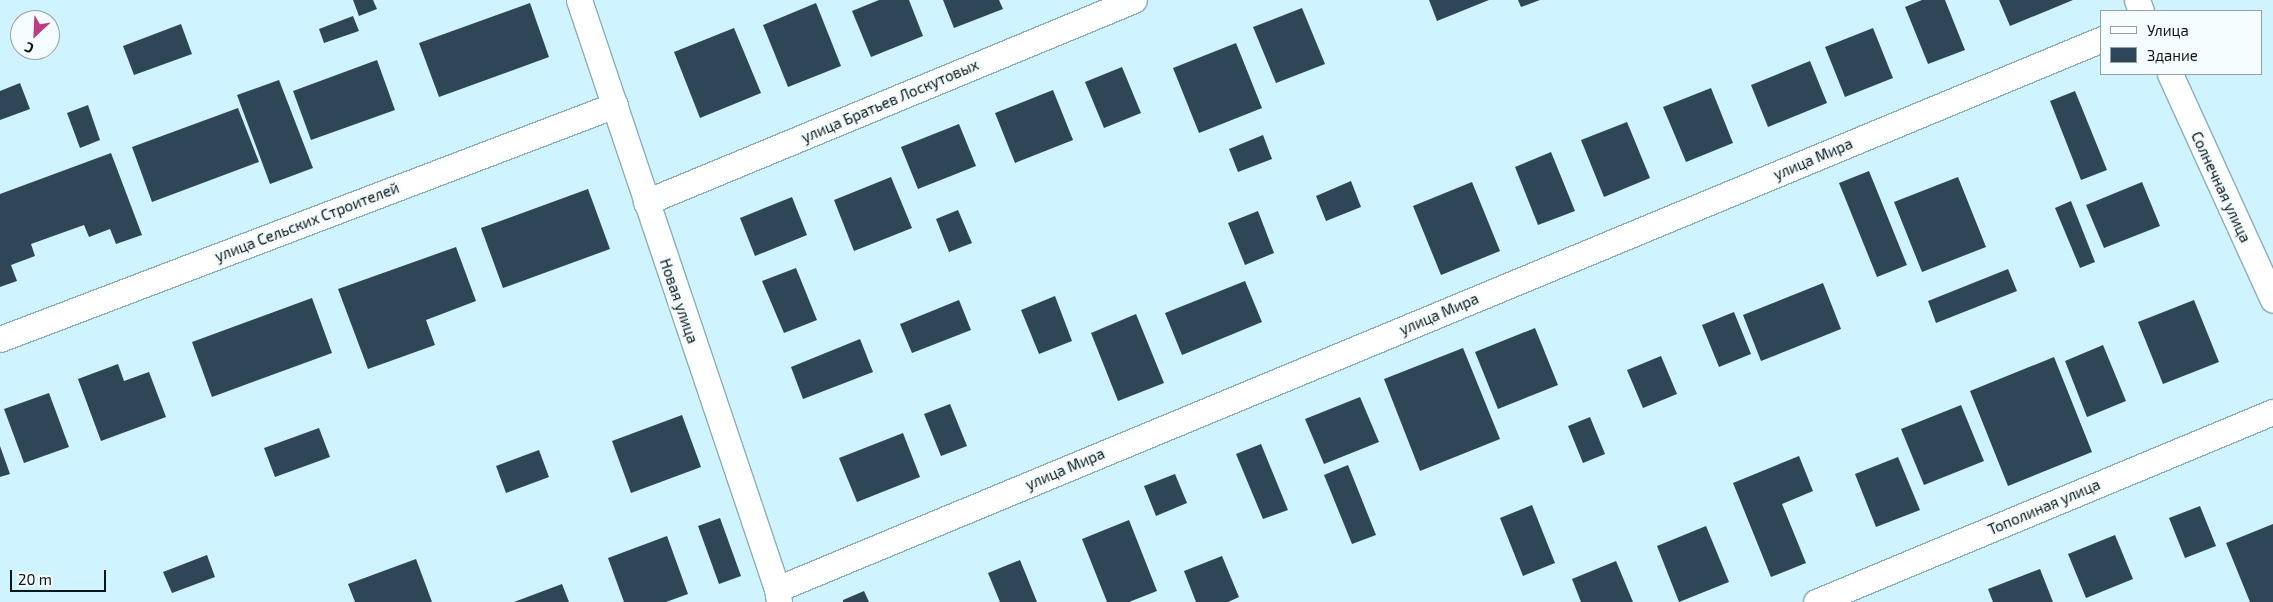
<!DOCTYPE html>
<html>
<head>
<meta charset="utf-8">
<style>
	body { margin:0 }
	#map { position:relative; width:2273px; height:602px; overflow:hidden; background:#cff4ff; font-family:"Exo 2",sans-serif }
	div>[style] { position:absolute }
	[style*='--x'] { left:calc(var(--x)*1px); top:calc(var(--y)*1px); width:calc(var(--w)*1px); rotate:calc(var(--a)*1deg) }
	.building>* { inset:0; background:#2f4658 }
	.roads { filter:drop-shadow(1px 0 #8aaeb7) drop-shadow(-1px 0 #8aaeb7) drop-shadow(0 1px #8aaeb7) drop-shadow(0 -1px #8aaeb7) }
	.minor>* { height:25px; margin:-12.5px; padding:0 12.5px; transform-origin:12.5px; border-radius:12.5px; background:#fff }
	span { translate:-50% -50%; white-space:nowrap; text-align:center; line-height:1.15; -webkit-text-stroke:5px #f4fcfe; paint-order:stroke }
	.street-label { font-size:15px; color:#081619 }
	.legend { position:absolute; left:2100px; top:10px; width:162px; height:65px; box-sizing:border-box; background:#f4fcfe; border:1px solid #96a0a2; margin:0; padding:6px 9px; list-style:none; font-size:15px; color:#081619 }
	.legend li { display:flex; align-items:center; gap:10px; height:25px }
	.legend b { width:25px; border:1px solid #96a0a2 }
	.north { position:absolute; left:10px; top:10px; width:50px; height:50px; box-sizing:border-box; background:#f4fcfe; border:1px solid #96a0a2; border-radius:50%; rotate:205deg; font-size:14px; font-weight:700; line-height:20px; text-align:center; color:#081619 }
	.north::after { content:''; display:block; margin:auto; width:18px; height:22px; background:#be3c83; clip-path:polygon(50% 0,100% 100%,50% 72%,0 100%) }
	.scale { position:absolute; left:10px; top:570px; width:96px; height:22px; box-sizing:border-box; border:2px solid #081619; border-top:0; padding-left:6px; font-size:15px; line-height:18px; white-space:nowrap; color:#081619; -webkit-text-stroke:4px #f4fcfe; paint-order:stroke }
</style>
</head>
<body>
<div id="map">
	<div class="building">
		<i style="clip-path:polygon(353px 0,373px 0,377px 9px,359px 16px)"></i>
		<i style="clip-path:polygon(879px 0,909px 0,923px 36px,871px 57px,852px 11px)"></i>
		<i style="clip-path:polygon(943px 0,999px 0,1003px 9px,954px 28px)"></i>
		<i style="clip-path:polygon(1429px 0,1489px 0,1437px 21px)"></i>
		<i style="clip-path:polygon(1518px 0,1540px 0,1521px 7px)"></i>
		<i style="clip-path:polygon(1922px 0,1945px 0,1965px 50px,1928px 64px,1905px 7px)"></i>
		<i style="clip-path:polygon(1999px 0,2073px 0,2010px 26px)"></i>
		<i style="clip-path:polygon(530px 3px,549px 57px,439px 97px,419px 43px)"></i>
		<i style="clip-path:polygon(816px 3px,841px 66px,788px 87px,763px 25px)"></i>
		<i style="clip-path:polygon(1302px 8px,1325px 64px,1276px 83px,1253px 27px)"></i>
		<i style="clip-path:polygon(353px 16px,359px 31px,324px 43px,319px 29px)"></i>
		<i style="clip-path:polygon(181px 24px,192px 54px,134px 75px,123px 46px)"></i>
		<i style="clip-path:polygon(734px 28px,761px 93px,700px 118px,674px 52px)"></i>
		<i style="clip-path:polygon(1873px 28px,1893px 78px,1845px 97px,1825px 47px)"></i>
		<i style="clip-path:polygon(1236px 43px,1262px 108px,1199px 133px,1173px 68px)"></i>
		<i style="clip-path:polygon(377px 60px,395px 110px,311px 140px,293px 91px)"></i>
		<i style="clip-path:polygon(1810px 61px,1827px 103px,1768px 127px,1751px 85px)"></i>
		<i style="clip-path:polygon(1122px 67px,1141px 113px,1104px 128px,1085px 82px)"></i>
		<i style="clip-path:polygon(279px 80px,313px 168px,270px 184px,237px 95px)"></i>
		<i style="clip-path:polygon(20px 83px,30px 109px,0 120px,0 91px)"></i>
		<i style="clip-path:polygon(1711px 88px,1733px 143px,1686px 162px,1663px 107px)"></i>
		<i style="clip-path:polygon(1053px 90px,1073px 140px,1015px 163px,995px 113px)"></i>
		<i style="clip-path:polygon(2075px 91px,2107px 170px,2081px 180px,2050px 101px)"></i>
		<i style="clip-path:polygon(88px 105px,100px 140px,80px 148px,67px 113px)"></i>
		<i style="clip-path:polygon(238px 108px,259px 162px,152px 202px,132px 147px)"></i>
		<i style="clip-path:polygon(1627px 122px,1650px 178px,1604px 197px,1581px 140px)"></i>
		<i style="clip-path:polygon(959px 124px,976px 166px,918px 189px,901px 147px)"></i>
		<i style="clip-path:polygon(1263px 135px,1272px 159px,1238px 172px,1229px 149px)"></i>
		<i style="clip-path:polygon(1551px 152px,1575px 211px,1538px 225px,1515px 167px)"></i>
		<i style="clip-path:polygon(111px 153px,142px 235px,116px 244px,110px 229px,89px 237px,84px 225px,31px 244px,35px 256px,11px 265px,17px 281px,0 287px,0 194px)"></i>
		<i style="clip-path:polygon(1869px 171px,1907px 265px,1877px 277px,1839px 183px)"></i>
		<i style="clip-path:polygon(891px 177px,912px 228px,854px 251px,834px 200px)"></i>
		<i style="clip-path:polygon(1958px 177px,1986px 247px,1922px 272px,1894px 202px)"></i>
		<i style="clip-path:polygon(1351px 181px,1361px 207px,1326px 221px,1316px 196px)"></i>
		<i style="clip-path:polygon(1472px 182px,1500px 251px,1441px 275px,1413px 206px)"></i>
		<i style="clip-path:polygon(2142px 182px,2160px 226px,2104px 248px,2086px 205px)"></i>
		<i style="clip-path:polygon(588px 189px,610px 249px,503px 288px,481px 228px)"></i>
		<i style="clip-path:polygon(792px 197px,807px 235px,755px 256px,740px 218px)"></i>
		<i style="clip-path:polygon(2071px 201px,2095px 262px,2080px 268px,2055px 208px)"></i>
		<i style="clip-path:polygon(958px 210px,972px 243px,949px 252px,936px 219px)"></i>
		<i style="clip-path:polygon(1258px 211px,1274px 253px,1245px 265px,1228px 223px)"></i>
		<i style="clip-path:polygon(456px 247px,476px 301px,426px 320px,435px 345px,368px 369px,338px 289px)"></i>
		<i style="clip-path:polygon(796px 268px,817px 320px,784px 333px,762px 281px)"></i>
		<i style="clip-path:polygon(2008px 269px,2017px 291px,1936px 323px,1928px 301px)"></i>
		<i style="clip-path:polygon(1245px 281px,1262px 322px,1182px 355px,1165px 313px)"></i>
		<i style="clip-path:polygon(1823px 283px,1841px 329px,1761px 361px,1743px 315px)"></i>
		<i style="clip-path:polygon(1055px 296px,1072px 341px,1039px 354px,1021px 310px)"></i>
		<i style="clip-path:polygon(312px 298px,332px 353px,212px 397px,192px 342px)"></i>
		<i style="clip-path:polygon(959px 300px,971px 330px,912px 353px,900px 324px)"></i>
		<i style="clip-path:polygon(2194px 300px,2219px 362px,2163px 384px,2138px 322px)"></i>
		<i style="clip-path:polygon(1734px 312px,1751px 354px,1719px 367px,1702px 325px)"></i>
		<i style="clip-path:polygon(1136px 314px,1164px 383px,1118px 401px,1091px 333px)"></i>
		<i style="clip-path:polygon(1535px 328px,1558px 385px,1498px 409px,1475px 352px)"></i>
		<i style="clip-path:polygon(860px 339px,873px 372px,803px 399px,791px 367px)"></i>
		<i style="clip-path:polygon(2103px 345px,2126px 401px,2087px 417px,2065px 361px)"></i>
		<i style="clip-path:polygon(1463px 348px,1500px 439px,1420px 471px,1384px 379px)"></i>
		<i style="clip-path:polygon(1661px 356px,1677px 394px,1643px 408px,1627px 370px)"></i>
		<i style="clip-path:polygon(2054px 357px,2092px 452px,2008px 486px,1970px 391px)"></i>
		<i style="clip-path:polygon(118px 364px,124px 381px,149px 372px,166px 417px,101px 441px,78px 379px)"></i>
		<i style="clip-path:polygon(49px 393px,69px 447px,24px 463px,4px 409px)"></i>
		<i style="clip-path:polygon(1360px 397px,1379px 442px,1324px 464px,1305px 419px)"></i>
		<i style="clip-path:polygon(950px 404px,967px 446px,941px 456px,924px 414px)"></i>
		<i style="clip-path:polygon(1961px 405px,1984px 461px,1924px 485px,1901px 429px)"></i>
		<i style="clip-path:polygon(682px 415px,701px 467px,631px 493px,612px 441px)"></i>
		<i style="clip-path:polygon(1590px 417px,1605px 454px,1583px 463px,1568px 426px)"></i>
		<i style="clip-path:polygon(319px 428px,330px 457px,275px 477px,264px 448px)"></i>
		<i style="clip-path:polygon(903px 433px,920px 477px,857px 502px,839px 458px)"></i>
		<i style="clip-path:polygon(1261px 444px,1288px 510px,1263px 519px,1236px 454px)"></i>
		<i style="clip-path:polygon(0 446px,10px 474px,0 477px)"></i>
		<i style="clip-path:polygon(539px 450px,549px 477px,506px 493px,496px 466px)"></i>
		<i style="clip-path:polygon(1799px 456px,1813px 491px,1782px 504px,1806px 563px,1771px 577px,1733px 483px)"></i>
		<i style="clip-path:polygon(1898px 457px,1920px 510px,1876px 527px,1855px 474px)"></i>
		<i style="clip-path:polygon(1348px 465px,1376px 535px,1352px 544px,1324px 475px)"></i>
		<i style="clip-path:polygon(1175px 474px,1187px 503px,1156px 516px,1144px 486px)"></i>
		<i style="clip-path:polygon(1532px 505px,1555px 563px,1523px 576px,1500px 518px)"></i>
		<i style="clip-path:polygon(2200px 506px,2216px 546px,2185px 558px,2169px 518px)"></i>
		<i style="clip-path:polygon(720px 518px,741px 576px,719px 584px,698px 526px)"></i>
		<i style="clip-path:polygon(1129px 520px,1157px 591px,1129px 602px,1107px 602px,1082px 539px)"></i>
		<i style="clip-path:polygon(2273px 524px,2273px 602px,2250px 602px,2226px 543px)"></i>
		<i style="clip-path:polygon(1706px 526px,1729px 582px,1679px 602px,1657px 546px)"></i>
		<i style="clip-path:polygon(2115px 535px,2133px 579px,2086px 598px,2068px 554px)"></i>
		<i style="clip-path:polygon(667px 536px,688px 594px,666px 602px,624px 602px,608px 558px)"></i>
		<i style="clip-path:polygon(207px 555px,215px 577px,172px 593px,163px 572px)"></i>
		<i style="clip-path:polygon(1222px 556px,1239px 597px,1228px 602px,1196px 602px,1184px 571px)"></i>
		<i style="clip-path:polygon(416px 559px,432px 602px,355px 602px,348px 584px)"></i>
		<i style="clip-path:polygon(1020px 560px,1037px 602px,1000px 602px,988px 573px)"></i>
		<i style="clip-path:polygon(1616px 561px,1633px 602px,1581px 602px,1572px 579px)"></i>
		<i style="clip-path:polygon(2040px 569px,2053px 602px,1993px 602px,1988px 589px)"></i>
		<i style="clip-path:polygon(562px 584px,569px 602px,514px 602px)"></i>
		<i style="clip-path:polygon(864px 591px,869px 602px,843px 602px,843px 600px)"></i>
	</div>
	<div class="roads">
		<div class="minor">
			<i style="--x:579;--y:0;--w:621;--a:71.42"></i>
			<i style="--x:777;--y:589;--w:13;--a:81"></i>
			<i style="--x:2137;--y:0;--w:12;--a:70"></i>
			<i style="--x:2170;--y:74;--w:248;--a:65.5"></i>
			<i style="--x:646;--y:202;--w:528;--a:-22.49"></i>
			<i style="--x:0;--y:339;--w:658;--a:-20.83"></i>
			<i style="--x:777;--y:589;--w:1435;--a:-22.54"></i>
			<i style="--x:1816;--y:602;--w:495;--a:-22.6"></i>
		</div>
	</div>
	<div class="street-label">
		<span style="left:890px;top:101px;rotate:-23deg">улица Братьев Лоскутовых</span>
		<span style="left:1813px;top:159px;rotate:-23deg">улица Мира</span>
		<span style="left:2221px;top:187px;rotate:65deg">Солнечная улица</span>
		<span style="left:307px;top:222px;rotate:-21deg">улица Сельских Строителей</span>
		<span style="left:679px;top:301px;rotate:71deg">Новая улица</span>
		<span style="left:1439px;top:314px;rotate:-23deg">улица Мира</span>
		<span style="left:1065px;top:469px;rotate:-23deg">улица Мира</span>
		<span style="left:2044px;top:507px;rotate:-23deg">Тополиная улица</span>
	</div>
	<ul class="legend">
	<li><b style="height:6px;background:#fff"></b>Улица</li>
	<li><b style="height:14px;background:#2f4658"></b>Здание</li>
	</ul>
	<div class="north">С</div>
	<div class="scale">20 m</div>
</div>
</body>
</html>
